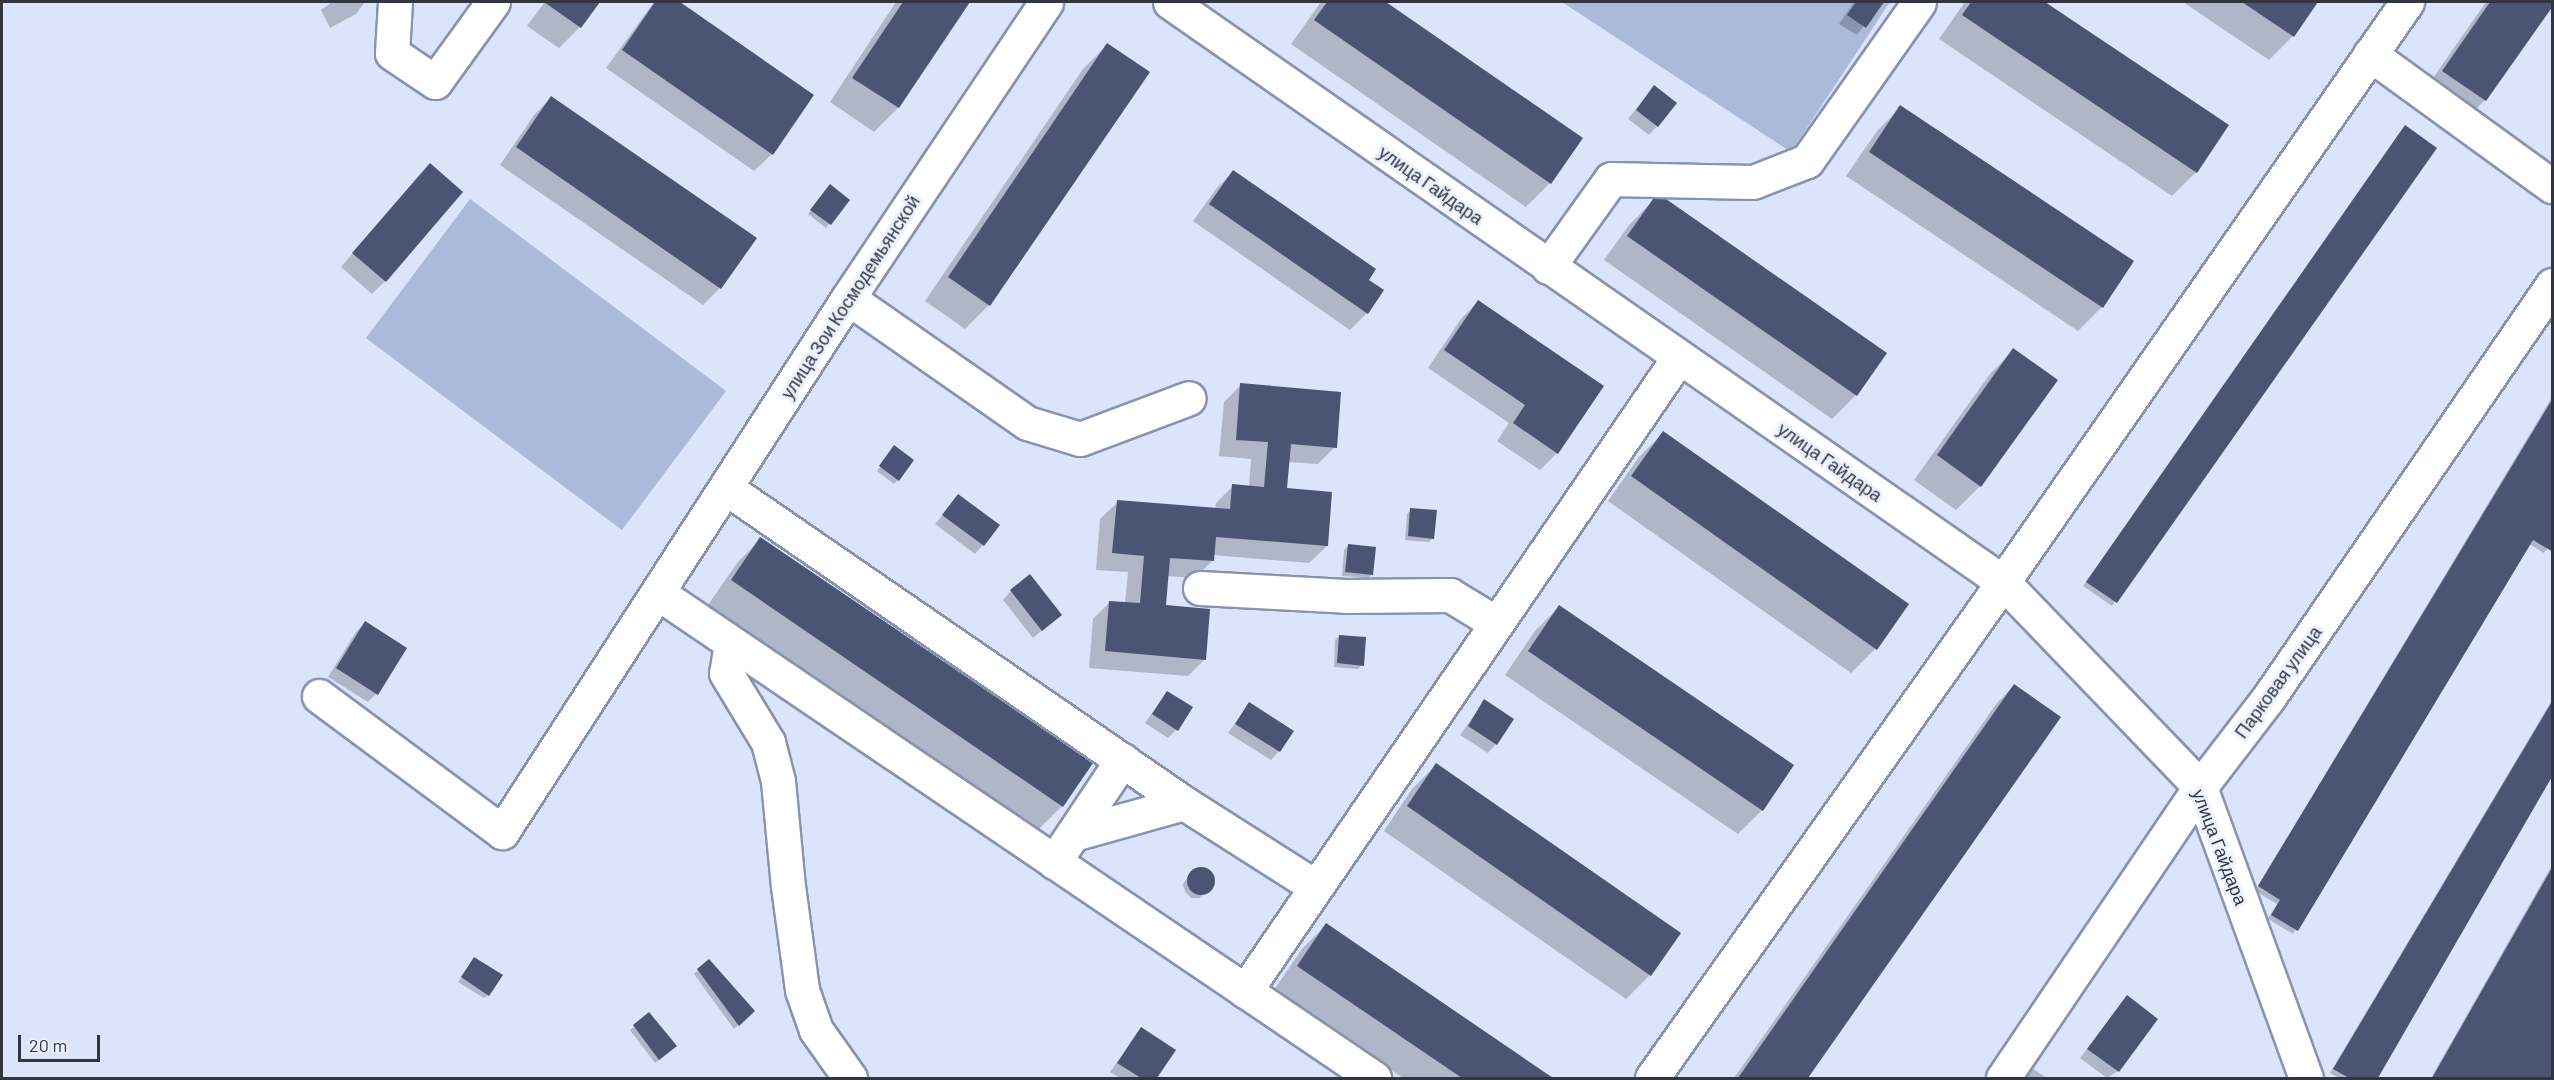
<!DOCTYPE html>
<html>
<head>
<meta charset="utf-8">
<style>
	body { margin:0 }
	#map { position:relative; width:2554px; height:1080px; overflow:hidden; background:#dae4fb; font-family:Barlow,sans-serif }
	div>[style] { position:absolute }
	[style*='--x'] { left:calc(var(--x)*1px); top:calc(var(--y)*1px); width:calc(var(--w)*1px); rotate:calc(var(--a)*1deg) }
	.green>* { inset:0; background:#acbada }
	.shadow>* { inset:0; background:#0003 }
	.building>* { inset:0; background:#495572 }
	.round { border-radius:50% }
	.roads { filter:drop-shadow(2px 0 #8894ae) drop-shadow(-2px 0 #8894ae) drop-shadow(0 2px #8894ae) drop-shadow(0 -2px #8894ae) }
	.minor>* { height:33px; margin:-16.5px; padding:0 16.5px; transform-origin:16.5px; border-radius:16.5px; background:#fff }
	span { translate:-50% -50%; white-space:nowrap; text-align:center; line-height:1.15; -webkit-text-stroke:6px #ecf1fd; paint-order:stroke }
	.street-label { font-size:18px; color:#303540 }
	.frame { position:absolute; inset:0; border:3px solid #303540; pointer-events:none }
	.scale { position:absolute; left:18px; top:1035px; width:82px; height:27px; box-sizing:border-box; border:3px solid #303540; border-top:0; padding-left:8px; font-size:18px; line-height:21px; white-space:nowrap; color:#303540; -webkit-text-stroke:4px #ecf1fd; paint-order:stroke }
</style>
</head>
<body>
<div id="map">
	<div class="green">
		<i style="clip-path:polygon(1562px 2px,1890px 2px,1791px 152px)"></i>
		<i style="clip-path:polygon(470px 199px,726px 391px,622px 530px,366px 338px)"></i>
	</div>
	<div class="shadow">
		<i style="clip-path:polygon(332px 2px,365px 2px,356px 14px,330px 28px,321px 10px)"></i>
		<i style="clip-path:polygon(545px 2px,598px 2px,580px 27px,559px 48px,527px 26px)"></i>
		<i style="clip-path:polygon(654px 2px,677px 2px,812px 95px,772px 154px,754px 171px,606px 68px)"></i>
		<i style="clip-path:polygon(896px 2px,968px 2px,898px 108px,874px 132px,830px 102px)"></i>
		<i style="clip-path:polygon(1321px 2px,1384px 2px,1581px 138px,1550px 183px,1526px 207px,1291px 44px)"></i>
		<i style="clip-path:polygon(1854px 2px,1882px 2px,1857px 35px,1839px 24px)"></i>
		<i style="clip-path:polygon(1965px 2px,2042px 2px,2227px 126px,2196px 172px,2172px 196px,1939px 39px)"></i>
		<i style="clip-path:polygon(2183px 2px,2317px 2px,2293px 36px,2269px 60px)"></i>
		<i style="clip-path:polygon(2486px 2px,2552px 4px,2485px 100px,2468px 117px,2426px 88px)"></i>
		<i style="clip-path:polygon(1107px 45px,989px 305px,965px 329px,925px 301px,1083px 69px)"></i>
		<i style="clip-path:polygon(1654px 87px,1657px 126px,1649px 135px,1628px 119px)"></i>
		<i style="clip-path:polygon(551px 98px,720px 288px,703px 305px,500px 165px,534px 115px)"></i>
		<i style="clip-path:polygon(1901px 107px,2102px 307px,2078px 331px,1846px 176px,1877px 131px)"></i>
		<i style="clip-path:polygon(2401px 131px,2435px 148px,2112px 606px,2083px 586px)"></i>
		<i style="clip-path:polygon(1233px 172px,1367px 280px,1367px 313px,1350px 330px,1193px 221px,1216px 189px)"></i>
		<i style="clip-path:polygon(417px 178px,385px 281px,372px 294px,341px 267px)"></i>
		<i style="clip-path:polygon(826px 190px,848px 200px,826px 228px,808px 214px)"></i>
		<i style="clip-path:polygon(1654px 200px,1856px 395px,1832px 419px,1604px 260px,1629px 225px)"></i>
		<i style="clip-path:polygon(1478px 302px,1557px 453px,1540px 470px,1497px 441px,1509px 423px,1428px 368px,1461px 319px)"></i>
		<i style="clip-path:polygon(2014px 350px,2056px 380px,1980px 486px,1956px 510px,1914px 480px,1990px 374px)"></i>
		<i style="clip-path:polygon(1241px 385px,1335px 447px,1318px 464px,1288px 462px,1286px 490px,1327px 546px,1309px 563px,1213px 555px,1212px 561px,1195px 578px,1167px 576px,1165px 607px,1205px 659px,1188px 676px,1089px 668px,1093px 619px,1110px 602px,1125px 603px,1128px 572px,1096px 570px,1100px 519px,1118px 502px,1215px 510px,1216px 503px,1233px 486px,1249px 487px,1251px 459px,1219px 456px,1224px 402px)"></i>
		<i style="clip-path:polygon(2552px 397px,2552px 542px,2544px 553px,2529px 544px,2293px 934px,2268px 919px,2277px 904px,2255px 891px)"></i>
		<i style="clip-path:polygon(1663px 433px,1907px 605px,1875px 649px,1851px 673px,1608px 501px,1639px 457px)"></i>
		<i style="clip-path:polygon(891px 451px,898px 480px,894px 484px,877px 471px)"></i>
		<i style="clip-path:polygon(959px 496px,983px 545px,975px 554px,935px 524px)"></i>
		<i style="clip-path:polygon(1411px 510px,1433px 538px,1429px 542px,1405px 540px,1407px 514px)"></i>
		<i style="clip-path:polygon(761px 539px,1062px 806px,1038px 830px,708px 605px,737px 563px)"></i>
		<i style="clip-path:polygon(1348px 546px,1372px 574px,1368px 578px,1342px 576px,1344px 550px)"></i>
		<i style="clip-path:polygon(1011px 591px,1060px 615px,1033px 638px,1003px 600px)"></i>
		<i style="clip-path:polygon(1559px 607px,1762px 810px,1738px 834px,1505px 675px,1535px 631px)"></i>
		<i style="clip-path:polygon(365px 623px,376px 694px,368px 702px,328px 677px,356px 632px)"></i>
		<i style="clip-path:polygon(1339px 636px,1362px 665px,1358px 669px,1334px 667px,1335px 640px)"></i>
		<i style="clip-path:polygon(2014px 686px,2059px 718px,1807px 1078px,1734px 1078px,1997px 703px)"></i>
		<i style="clip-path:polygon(1167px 692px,1176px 730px,1168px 738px,1145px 723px)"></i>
		<i style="clip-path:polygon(2552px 700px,2552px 772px,2376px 1078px,2339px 1078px,2330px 1073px)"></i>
		<i style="clip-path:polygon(1485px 701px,1496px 744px,1488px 753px,1460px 735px)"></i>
		<i style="clip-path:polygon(1249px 704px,1279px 751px,1271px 760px,1228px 733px)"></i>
		<i style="clip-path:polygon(1436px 765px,1650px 975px,1626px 999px,1384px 831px,1412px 789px)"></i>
		<i style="clip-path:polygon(2552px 865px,2552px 1078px,2431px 1078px)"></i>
		<i style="clip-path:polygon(1205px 869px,1213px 878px,1213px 886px,1199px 898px,1191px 898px,1185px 892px,1183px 884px,1192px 871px)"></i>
		<i style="clip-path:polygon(1326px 925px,1550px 1078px,1403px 1078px,1274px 990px,1302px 949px)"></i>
		<i style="clip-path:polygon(474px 959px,488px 995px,484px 998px,458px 982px)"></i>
		<i style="clip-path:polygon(698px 970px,753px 1011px,734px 1029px,694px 974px)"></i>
		<i style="clip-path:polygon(2127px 997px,2156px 1019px,2118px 1071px,2107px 1078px,2080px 1058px)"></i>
		<i style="clip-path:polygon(649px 1014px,672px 1050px,655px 1063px,630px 1030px)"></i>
		<i style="clip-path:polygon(1141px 1029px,1174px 1050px,1155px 1078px,1120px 1078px,1110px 1072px)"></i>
		<i style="clip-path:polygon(2033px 1069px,2047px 1078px,2024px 1078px)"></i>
	</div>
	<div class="building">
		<i style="clip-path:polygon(544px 2px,600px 2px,581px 28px)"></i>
		<i style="clip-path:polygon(655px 2px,680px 2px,814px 95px,773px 155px,622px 50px)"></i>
		<i style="clip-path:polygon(903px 2px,970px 2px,899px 108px,852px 78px)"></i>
		<i style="clip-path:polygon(1327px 2px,1386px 2px,1583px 138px,1551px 184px,1314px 20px)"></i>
		<i style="clip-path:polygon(1856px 2px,1884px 2px,1866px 28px,1847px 15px)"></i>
		<i style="clip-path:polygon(1971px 2px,2045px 2px,2229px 125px,2197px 173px,1962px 15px)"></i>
		<i style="clip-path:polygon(2242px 2px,2318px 2px,2294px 37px)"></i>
		<i style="clip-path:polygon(2490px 2px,2553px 2px,2553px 6px,2486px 101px,2442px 71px)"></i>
		<i style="clip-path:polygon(1107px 43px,1150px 72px,990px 306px,948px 277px)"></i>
		<i style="clip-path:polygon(1654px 85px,1677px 103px,1658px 127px,1636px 110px)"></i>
		<i style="clip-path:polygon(551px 96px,757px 238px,721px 289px,516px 147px)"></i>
		<i style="clip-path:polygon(1900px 105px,2134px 261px,2103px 308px,1869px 152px)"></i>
		<i style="clip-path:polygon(2405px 125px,2437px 148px,2117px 603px,2086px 582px)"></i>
		<i style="clip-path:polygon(430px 163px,463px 192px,386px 282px,352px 253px)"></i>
		<i style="clip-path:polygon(1233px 170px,1376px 269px,1369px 280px,1384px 290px,1368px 314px,1209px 204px)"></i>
		<i style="clip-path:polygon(830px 184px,850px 200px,831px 225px,810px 210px)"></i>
		<i style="clip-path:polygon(1653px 199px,1666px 199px,1887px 353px,1857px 396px,1627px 236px)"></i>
		<i style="clip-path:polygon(1478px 300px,1604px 386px,1558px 454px,1513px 423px,1525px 405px,1444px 350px)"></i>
		<i style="clip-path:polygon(2013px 348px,2058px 380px,1981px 487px,1937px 455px)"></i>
		<i style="clip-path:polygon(1240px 383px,1341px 392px,1337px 448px,1291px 444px,1287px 488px,1332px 492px,1328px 546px,1216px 537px,1214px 561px,1170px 558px,1166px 605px,1210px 609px,1206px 660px,1105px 651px,1109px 601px,1140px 603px,1144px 556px,1112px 553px,1117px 500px,1230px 509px,1232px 484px,1264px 487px,1268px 442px,1236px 440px)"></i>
		<i style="clip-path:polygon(2553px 398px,2553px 552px,2533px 540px,2298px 931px,2271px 915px,2280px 900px,2258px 886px)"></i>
		<i style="clip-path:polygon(1663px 431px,1909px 604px,1877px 650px,1631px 476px)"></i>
		<i style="clip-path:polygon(894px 445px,914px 460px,899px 481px,879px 466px)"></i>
		<i style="clip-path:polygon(958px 494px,1000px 525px,984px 546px,942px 515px)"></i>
		<i style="clip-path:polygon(1410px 508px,1437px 510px,1434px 539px,1408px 536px)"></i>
		<i style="clip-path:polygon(760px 537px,1093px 763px,1063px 807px,731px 580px)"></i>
		<i style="clip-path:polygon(1348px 544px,1376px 547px,1373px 575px,1345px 572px)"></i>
		<i style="clip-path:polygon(1030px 574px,1062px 615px,1042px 631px,1010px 590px)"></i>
		<i style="clip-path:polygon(1559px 605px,1794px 765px,1763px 811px,1528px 651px)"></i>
		<i style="clip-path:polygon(365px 621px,407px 648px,378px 695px,336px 668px)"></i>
		<i style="clip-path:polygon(1339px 635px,1366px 637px,1364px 666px,1337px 663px)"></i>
		<i style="clip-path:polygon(2014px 684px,2061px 717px,1808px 1078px,1738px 1078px)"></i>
		<i style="clip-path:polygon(1167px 691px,1193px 707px,1178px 731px,1152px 714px)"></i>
		<i style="clip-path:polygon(1484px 699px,1514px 719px,1497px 745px,1468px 726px)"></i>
		<i style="clip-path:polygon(2553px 700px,2553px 775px,2378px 1078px,2349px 1078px,2333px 1069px)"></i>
		<i style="clip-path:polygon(1249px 702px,1294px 731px,1280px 752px,1235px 724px)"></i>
		<i style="clip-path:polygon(1436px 763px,1681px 933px,1651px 976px,1407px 806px)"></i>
		<i style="clip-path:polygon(2553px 866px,2553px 1078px,2432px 1078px)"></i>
		<i class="round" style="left:1187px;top:867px;width:28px;height:28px"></i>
		<i style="clip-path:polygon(1326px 923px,1553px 1078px,1462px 1078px,1297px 966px)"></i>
		<i style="clip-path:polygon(474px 957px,503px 975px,489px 996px,461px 977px)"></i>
		<i style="clip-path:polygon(709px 959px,755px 1011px,739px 1026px,697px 969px)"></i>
		<i style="clip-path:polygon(2127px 995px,2158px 1019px,2119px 1072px,2087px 1049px)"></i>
		<i style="clip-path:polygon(649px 1012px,677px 1046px,659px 1060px,633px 1025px)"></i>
		<i style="clip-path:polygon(1141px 1027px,1176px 1050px,1157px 1078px,1141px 1078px,1117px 1063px)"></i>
	</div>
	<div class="roads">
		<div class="minor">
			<i style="--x:395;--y:2;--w:51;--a:93.4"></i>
			<i style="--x:392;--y:53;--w:52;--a:34"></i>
			<i style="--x:435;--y:82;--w:99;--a:-54.1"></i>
			<i style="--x:1170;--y:2;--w:1015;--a:34.85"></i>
			<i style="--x:2003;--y:582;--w:284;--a:46.1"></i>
			<i style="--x:2200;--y:787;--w:310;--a:70"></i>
			<i style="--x:2370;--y:54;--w:225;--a:36"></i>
			<i style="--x:1548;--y:267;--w:108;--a:-54.4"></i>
			<i style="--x:1611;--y:179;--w:142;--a:1.2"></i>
			<i style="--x:1753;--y:182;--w:58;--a:-21.3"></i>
			<i style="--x:1807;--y:161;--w:194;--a:-54.8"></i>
			<i style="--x:848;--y:298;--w:218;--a:34.9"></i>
			<i style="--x:1027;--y:423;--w:55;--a:16.8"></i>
			<i style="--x:1080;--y:439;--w:116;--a:-20.6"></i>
			<i style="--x:726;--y:488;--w:556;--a:34.52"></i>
			<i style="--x:1184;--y:803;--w:156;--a:32.5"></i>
			<i style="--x:1200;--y:588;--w:146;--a:3.1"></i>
			<i style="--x:1346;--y:596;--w:104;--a:-0.6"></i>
			<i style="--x:1450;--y:595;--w:54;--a:31.3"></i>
			<i style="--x:658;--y:593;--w:865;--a:34.11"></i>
			<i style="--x:731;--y:643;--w:30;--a:99"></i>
			<i style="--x:726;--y:673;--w:81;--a:58.7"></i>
			<i style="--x:768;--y:742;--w:40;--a:75.6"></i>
			<i style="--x:778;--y:781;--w:105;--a:84.6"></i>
			<i style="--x:788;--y:886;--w:105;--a:82.3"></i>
			<i style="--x:802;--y:990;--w:42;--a:70.7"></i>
			<i style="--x:816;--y:1030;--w:59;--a:54.7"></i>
			<i style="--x:319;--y:696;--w:228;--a:36.6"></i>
			<i style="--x:502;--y:832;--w:636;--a:-57.06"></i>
			<i style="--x:848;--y:298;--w:356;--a:-56.2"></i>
			<i style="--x:1073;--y:834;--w:115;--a:-15.6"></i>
			<i style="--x:1054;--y:862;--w:123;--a:-56.3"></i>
			<i style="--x:1245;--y:991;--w:768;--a:-55.61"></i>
			<i style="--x:1652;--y:1078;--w:608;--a:-54.71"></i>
			<i style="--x:2003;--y:582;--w:707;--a:-55.14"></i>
			<i style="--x:2003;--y:1078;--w:351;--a:-55.9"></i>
			<i style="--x:2200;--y:787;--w:113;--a:-52.5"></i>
			<i style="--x:2269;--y:697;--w:500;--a:-55.5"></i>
		</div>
	</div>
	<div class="street-label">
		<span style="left:1431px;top:185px;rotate:35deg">улица Гайдара</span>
		<span style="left:850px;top:297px;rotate:-57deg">улица Зои Космодемьянской</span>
		<span style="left:1830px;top:462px;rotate:35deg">улица Гайдара</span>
		<span style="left:2278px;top:682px;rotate:-54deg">Парковая улица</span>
		<span style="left:2220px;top:847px;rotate:69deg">улица Гайдара</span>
	</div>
	<div class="frame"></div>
	<div class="scale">20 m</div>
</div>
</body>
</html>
